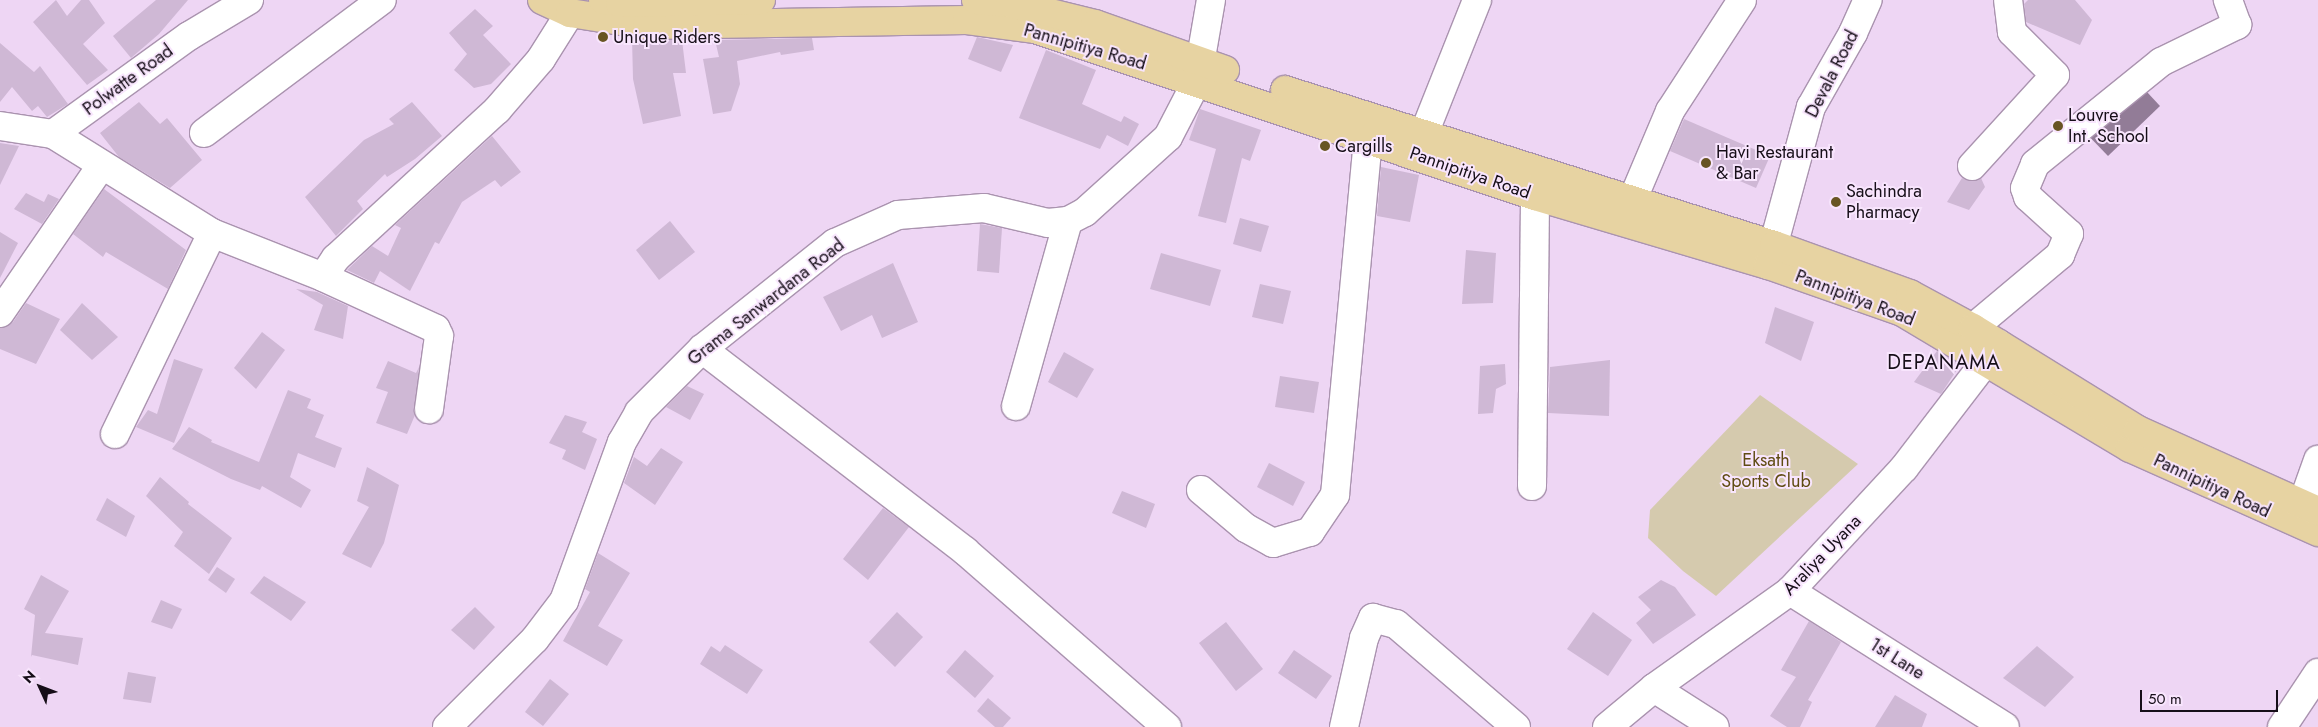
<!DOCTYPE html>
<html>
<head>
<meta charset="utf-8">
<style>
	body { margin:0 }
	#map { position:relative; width:2318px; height:727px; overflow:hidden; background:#eed6f4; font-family:Jost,sans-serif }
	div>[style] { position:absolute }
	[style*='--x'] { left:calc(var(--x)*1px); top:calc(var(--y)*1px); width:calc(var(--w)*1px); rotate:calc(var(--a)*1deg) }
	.green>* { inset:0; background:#d5caae }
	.water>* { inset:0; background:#927c97 }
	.building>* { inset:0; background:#cfb8d5 }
	.roads { filter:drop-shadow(1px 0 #aa93af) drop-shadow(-1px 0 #aa93af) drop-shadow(0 1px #aa93af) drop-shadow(0 -1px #aa93af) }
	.minor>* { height:28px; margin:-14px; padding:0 14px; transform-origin:14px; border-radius:14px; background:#fff }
	.major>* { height:28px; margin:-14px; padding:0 14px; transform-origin:14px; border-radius:14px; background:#e7d3a2 }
	.dots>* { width:14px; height:14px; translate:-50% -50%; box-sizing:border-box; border:2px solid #f8e5fd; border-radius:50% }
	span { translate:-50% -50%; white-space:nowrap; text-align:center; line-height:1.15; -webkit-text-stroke:4px #f8e5fd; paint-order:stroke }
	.poi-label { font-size:18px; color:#160e18 }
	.left { translate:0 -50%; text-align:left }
	.street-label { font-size:18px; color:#160e18 }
	.park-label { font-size:18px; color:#5f4b12 }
	.quarter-label { font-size:20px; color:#160e18; letter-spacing:1px }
	.north { position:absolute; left:15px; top:662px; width:50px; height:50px; -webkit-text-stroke:4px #f8e5fd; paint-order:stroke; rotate:313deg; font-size:14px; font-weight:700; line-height:20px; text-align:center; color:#160e18 }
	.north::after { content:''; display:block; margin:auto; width:18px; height:22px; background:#160e18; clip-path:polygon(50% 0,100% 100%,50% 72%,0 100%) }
	.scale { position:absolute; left:2140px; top:690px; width:138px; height:22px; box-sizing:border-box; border:2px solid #160e18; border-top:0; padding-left:6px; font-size:15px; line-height:18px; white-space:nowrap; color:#160e18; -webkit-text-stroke:4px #f8e5fd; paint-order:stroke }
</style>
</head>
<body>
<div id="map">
	<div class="green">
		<i style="clip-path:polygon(1760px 395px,1858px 464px,1716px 596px,1683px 571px,1648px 538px,1650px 510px)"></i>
	</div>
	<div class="water">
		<i style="clip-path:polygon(2134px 78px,2160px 106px,2108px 156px,2082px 129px)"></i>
	</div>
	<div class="building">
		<i style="clip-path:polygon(56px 0,67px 16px,81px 0,89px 0,105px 23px,83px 44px,108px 70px,87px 85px,33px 22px)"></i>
		<i style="clip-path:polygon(156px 0,188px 0,159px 34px,131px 58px,113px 36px)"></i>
		<i style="clip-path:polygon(2028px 0,2075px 0,2092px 20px,2080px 45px,2026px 22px,2024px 4px)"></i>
		<i style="clip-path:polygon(475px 9px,493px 26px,483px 35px,511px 64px,491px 84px,474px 88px,454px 70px,467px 54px,449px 33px)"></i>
		<i style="clip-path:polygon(977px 37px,1013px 45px,1001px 72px,968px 59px)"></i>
		<i style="clip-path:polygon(632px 38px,682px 40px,686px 73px,673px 73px,681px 116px,643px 124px,633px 79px)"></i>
		<i style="clip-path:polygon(812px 38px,814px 50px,781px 55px,780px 52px,737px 61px,740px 84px,731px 111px,713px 114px,703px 59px,719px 57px,715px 40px)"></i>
		<i style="clip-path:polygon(0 43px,34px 72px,40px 66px,68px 104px,47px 117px,38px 106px,32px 111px,12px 87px,0 102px)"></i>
		<i style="clip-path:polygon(1046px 50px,1096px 70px,1082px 104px,1121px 122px,1124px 116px,1139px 124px,1128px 146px,1107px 135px,1100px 149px,1019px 118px)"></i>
		<i style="clip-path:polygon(139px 102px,160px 124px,167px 118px,202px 160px,170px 188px,119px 157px,100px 133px)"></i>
		<i style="clip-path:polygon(412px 102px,442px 136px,415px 159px,387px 177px,385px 174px,357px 201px,363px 209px,336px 236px,305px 197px,364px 140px,394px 124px,389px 119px)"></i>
		<i style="clip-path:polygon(1200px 109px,1261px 130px,1250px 161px,1242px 158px,1226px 223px,1198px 216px,1216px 149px,1189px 140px)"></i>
		<i style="clip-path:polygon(1684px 119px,1770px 156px,1756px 188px,1670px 151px)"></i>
		<i style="clip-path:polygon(492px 136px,521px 172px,501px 187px,495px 180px,462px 202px,439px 244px,435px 242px,410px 291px,380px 271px,374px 283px,347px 270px,372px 246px,388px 256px,401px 228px,395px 225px)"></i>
		<i style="clip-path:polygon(0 143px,19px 146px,0 185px)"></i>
		<i style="clip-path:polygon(1381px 167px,1419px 175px,1410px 222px,1377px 216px)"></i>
		<i style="clip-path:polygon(1962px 178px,1969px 181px,1981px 178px,1985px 187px,1969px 210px,1947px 202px)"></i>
		<i style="clip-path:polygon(104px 189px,186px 250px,168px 289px,106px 252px,103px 257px,73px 234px)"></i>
		<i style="clip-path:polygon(26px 193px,44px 202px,48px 194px,59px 199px,42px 224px,14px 209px)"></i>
		<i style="clip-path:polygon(1240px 218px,1269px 226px,1261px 252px,1233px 244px)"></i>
		<i style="clip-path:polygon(670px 221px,695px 252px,659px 280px,636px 250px)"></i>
		<i style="clip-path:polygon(980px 224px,1002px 228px,999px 273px,977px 271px)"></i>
		<i style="clip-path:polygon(0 232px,18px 243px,0 278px)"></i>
		<i style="clip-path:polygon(1466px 250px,1496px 253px,1493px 303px,1462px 304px)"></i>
		<i style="clip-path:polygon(1161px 253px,1221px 270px,1210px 306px,1150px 289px)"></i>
		<i style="clip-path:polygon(893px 263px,918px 322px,882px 338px,872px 315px,841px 331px,823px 297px)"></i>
		<i style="clip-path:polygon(1260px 284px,1291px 291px,1283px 324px,1252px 317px)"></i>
		<i style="clip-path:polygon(296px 289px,317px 292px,348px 306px,343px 339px,314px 330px,323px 305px)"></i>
		<i style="clip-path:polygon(26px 303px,60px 319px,36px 364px,0 349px,0 328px,13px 322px)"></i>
		<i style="clip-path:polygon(82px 303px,118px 337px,92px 360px,60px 330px)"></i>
		<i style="clip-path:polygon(1775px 307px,1814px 322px,1801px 361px,1765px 343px)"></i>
		<i style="clip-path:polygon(262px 332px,285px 350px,256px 389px,234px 368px)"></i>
		<i style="clip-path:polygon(1937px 351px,1960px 365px,1941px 394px,1914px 382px)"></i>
		<i style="clip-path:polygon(1064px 352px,1094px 369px,1077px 398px,1048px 382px)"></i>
		<i style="clip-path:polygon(174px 359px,203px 369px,174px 443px,136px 427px,148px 410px,157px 414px)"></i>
		<i style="clip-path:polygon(1610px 360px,1609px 416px,1548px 413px,1550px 367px)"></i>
		<i style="clip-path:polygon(388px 361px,416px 373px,419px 367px,415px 415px,407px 434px,376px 423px,388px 392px,376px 388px)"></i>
		<i style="clip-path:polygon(1505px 364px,1506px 384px,1496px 389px,1493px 413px,1478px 414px,1480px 366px)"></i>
		<i style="clip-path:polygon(1280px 376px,1319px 382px,1314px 413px,1275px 407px)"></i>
		<i style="clip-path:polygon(687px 386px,704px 394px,690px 420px,666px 407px)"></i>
		<i style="clip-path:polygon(288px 390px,311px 399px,307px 408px,324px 415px,315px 437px,342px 448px,335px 468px,298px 453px,290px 477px,311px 490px,301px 508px,262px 486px,260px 490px,231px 479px,172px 449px,189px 427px,212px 440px,211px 442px,259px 462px)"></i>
		<i style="clip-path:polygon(565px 415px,587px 422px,582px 432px,597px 439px,585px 470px,562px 459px,566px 450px,549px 443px)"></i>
		<i style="clip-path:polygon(661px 448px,683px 462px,655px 505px,624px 483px,634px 457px,647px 466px)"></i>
		<i style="clip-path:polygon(1269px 463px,1305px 482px,1293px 506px,1257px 487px)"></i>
		<i style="clip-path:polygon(367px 467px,399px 485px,384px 543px,371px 568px,342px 554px,369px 507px,357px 501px)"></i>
		<i style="clip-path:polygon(160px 477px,189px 502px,188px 504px,232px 538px,209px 574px,174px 546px,183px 532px,146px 496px)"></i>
		<i style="clip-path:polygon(1122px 491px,1155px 504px,1146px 528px,1112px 513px)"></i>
		<i style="clip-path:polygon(107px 498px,135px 516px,126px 537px,96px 520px)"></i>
		<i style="clip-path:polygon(883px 508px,909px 527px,868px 580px,843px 559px)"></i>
		<i style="clip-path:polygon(598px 553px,630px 573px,598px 626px,623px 640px,607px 666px,563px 641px,590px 592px,585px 589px)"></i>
		<i style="clip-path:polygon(217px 567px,235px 579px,226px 593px,208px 580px)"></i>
		<i style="clip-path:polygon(41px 575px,69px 591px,45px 633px,83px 638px,78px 665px,32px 655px,31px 657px,35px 615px,24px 609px)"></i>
		<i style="clip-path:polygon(264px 576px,306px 602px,291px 621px,250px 593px)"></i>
		<i style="clip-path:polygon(1661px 580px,1675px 587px,1696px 615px,1653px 644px,1636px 623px,1651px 610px,1638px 597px)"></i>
		<i style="clip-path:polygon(161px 600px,182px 609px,172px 629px,151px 622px)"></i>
		<i style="clip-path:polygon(475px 607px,495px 627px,474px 650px,451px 630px)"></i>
		<i style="clip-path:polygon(897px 612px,923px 637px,895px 667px,869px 642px)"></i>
		<i style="clip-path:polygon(1593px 612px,1632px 640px,1608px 676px,1567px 649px)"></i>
		<i style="clip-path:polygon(1809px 621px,1841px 642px,1808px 700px,1812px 702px,1800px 727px,1787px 727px,1770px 716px,1796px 677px,1781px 670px)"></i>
		<i style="clip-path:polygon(1226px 622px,1263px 669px,1236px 691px,1199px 643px)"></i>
		<i style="clip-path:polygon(725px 645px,763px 670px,747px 694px,700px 664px,711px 646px,720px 652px)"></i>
		<i style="clip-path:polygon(2037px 646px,2074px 677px,2045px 707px,2003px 678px)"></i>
		<i style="clip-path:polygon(965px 650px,994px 676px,975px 698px,946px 672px)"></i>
		<i style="clip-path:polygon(1294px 650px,1332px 676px,1316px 699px,1278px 673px)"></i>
		<i style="clip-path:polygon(128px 672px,156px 677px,151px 703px,123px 699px)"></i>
		<i style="clip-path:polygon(550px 679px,569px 694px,543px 726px,525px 712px)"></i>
		<i style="clip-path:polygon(1895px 695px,1927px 714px,1922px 727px,1875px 727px)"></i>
		<i style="clip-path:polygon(988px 698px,1011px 718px,1003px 727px,995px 727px,977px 711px)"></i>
	</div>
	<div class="roads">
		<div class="minor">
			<i style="--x:0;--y:126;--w:54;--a:8.6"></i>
			<i style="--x:53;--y:134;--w:168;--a:-35.8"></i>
			<i style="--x:189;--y:36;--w:70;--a:-31"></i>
			<i style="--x:204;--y:133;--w:222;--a:-36.8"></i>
			<i style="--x:53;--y:134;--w:187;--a:31.9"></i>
			<i style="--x:212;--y:233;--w:119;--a:21.6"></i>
			<i style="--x:323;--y:277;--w:124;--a:24.7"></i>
			<i style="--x:436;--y:329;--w:8;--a:67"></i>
			<i style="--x:439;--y:336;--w:74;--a:97.8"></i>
			<i style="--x:1423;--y:136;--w:146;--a:-68.3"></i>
			<i style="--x:1972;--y:166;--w:123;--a:-47.6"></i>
			<i style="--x:2055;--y:75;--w:61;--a:-135"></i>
			<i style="--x:2012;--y:32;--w:32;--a:-97"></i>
			<i style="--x:1632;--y:201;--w:98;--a:-67.1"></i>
			<i style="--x:1670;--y:111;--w:132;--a:-57"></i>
			<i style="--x:1768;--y:265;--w:164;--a:-74.8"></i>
			<i style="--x:1811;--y:107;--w:85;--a:-60.4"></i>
			<i style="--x:1853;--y:33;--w:36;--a:-66"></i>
			<i style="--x:323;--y:277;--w:23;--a:-56"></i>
			<i style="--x:336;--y:258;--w:219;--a:-42.6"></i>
			<i style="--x:497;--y:110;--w:67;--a:-49.2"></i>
			<i style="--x:541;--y:59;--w:54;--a:-57.8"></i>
			<i style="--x:0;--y:313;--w:178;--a:-55.5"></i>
			<i style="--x:1973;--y:328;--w:114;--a:-40"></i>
			<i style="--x:2060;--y:255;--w:23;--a:-67"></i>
			<i style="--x:2069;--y:234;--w:55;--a:-137.9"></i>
			<i style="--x:2028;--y:197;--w:9;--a:-108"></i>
			<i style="--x:2025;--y:188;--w:26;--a:-67"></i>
			<i style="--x:2035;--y:164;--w:162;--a:-39"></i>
			<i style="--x:2161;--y:62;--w:85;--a:-26"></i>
			<i style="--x:2237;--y:25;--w:27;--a:-110"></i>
			<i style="--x:702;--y:349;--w:332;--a:37.5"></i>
			<i style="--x:965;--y:551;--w:268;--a:41.1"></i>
			<i style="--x:1016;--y:406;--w:192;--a:-74.3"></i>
			<i style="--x:115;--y:434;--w:223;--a:-64.2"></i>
			<i style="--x:1532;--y:486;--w:290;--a:-89.4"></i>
			<i style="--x:1201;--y:490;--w:59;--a:40.2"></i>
			<i style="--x:1246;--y:528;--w:31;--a:29"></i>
			<i style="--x:1273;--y:543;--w:39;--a:-17"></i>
			<i style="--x:1310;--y:532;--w:45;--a:-56"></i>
			<i style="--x:1335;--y:495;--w:358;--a:-84.7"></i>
			<i style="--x:2302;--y:505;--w:48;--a:-70.4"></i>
			<i style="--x:1790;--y:591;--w:254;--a:32.3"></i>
			<i style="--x:1654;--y:688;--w:72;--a:32.6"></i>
			<i style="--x:447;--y:727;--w:124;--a:-45"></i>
			<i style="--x:535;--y:639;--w:48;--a:-52.7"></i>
			<i style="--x:564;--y:601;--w:169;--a:-70"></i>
			<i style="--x:622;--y:442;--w:34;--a:-60"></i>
			<i style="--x:639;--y:412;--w:89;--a:-45"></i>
			<i style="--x:702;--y:349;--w:170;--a:-38.6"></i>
			<i style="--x:835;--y:243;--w:69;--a:-24"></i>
			<i style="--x:898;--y:215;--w:86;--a:-4.7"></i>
			<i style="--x:984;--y:208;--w:66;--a:13.2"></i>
			<i style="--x:1048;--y:223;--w:20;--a:-6"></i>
			<i style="--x:1068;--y:221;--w:19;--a:-28"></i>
			<i style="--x:1085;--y:212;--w:112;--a:-42.1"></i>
			<i style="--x:1168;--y:137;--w:63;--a:-62.6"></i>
			<i style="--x:1197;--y:81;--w:82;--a:-80.2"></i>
			<i style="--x:1344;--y:727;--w:91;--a:-77.3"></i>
			<i style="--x:1364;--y:638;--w:22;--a:-66"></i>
			<i style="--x:1373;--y:618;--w:24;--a:15"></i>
			<i style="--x:1396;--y:624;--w:158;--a:40.6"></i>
			<i style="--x:1607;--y:727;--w:61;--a:-39.7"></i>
			<i style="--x:1654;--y:688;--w:167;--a:-35.5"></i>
			<i style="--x:1790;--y:591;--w:168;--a:-47.2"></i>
			<i style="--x:1904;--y:468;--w:156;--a:-52.5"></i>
			<i style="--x:2282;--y:727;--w:65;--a:-56.3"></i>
		</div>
		<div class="major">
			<i style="--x:542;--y:0;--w:31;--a:25"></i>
			<i style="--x:570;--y:13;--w:78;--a:8.9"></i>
			<i style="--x:647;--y:25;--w:320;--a:-0.9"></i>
			<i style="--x:967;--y:20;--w:69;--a:7.5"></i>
			<i style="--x:1035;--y:29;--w:527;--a:18.47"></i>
			<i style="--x:1535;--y:196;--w:243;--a:16.5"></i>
			<i style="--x:1768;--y:265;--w:142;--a:19.3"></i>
			<i style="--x:1902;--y:312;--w:265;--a:30.8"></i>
			<i style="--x:2130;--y:448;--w:206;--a:24.1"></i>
			<i style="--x:603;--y:0;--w:17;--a:10"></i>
			<i style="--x:620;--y:3;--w:141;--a:-1.2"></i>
			<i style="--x:976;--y:0;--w:34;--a:5"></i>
			<i style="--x:1010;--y:3;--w:88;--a:13.9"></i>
			<i style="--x:1095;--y:24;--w:138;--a:19.5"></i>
			<i style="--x:1285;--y:90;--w:513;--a:17.59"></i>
			<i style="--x:1774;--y:245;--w:145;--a:19.8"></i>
			<i style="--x:1910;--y:294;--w:72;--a:28.4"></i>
			<i style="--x:1973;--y:328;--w:194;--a:31.7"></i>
			<i style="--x:2138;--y:430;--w:197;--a:24.2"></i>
		</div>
	</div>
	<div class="dots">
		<i style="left:603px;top:37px;background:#685523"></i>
		<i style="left:2058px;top:126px;background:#685523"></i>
		<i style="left:1325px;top:146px;background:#685523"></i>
		<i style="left:1706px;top:163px;background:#685523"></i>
		<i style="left:1836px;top:202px;background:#685523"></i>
	</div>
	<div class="poi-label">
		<span class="left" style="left:613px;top:37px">Unique Riders</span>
		<span class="left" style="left:2068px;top:126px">Louvre<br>Int. School</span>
		<span class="left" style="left:1335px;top:146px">Cargills</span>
		<span class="left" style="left:1716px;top:163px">Havi Restaurant<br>&amp; Bar</span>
		<span class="left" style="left:1846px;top:202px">Sachindra<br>Pharmacy</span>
	</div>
	<div class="street-label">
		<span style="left:1085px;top:47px;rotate:16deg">Pannipitiya Road</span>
		<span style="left:1832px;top:74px;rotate:-63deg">Devala Road</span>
		<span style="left:128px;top:80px;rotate:-36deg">Polwatte Road</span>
		<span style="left:1470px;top:173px;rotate:19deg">Pannipitiya Road</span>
		<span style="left:1855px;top:298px;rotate:21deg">Pannipitiya Road</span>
		<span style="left:766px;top:302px;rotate:-38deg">Grama Sanwardana Road</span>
		<span style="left:2212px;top:486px;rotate:25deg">Pannipitiya Road</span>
		<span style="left:1822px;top:555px;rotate:-46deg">Araliya Uyana</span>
		<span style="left:1897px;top:659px;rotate:32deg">1st Lane</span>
	</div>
	<div class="park-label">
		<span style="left:1766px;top:471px">Eksath<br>Sports Club</span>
	</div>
	<div class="quarter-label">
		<span style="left:1944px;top:362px">DEPANAMA</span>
	</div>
	<div class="north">N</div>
	<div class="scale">50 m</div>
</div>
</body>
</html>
